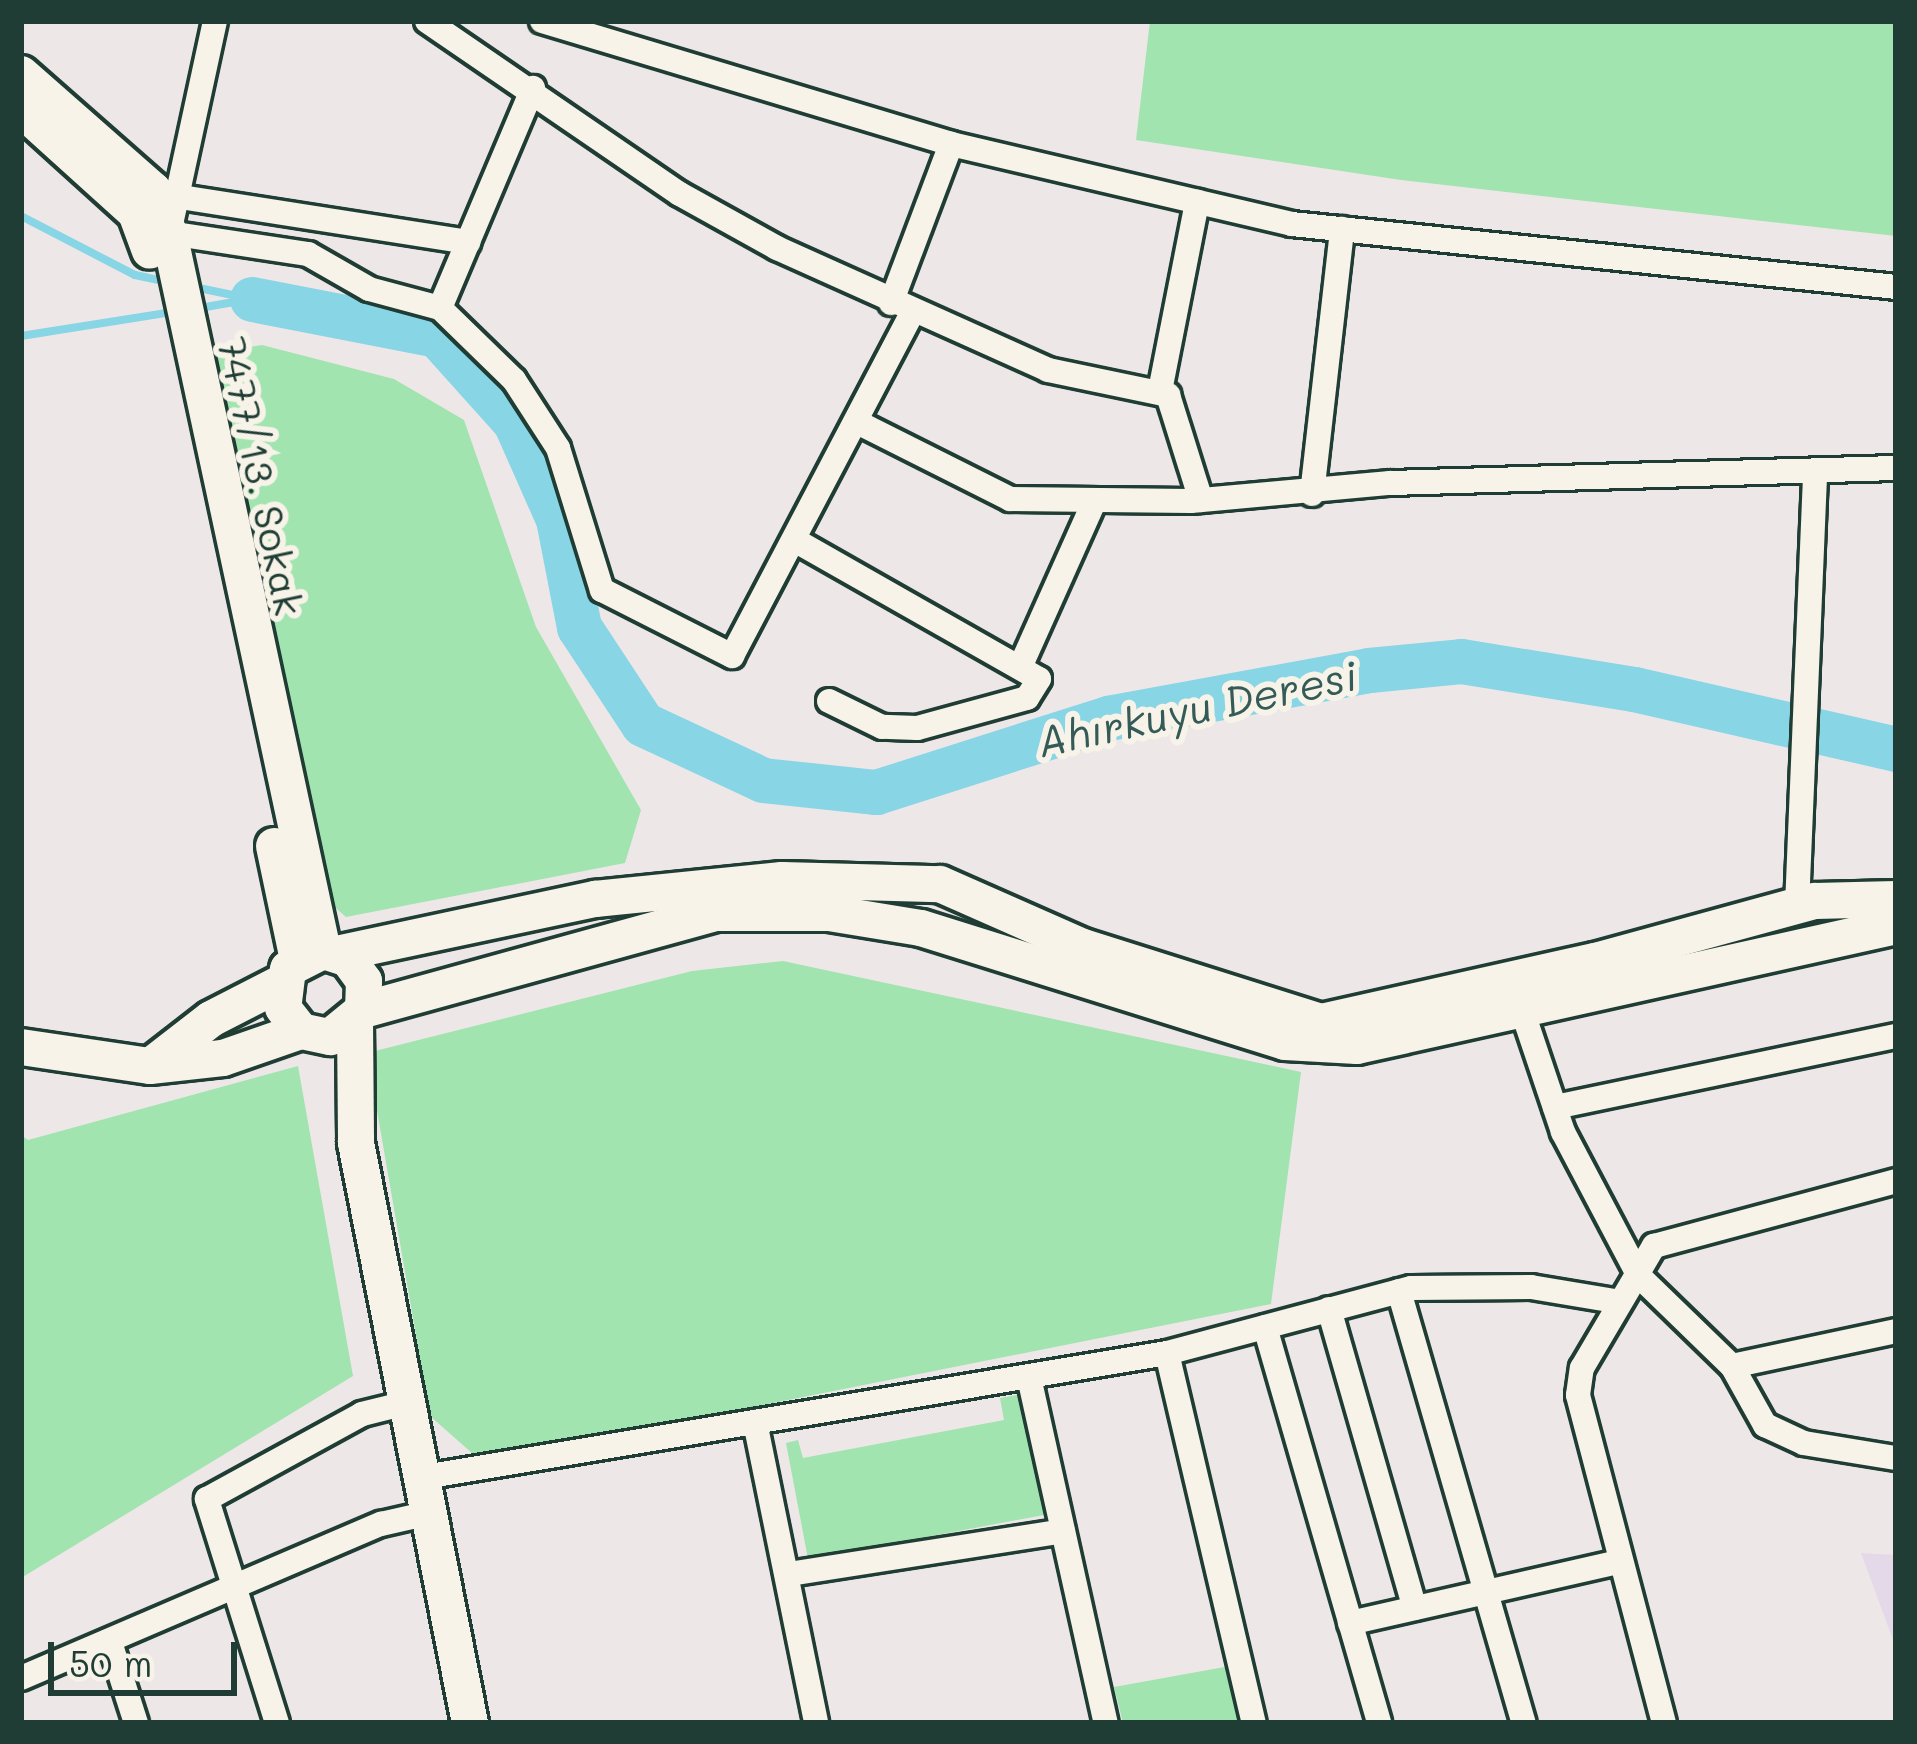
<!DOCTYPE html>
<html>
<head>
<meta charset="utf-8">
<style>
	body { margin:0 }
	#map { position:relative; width:1917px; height:1744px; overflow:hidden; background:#eee7e8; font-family:Mali,sans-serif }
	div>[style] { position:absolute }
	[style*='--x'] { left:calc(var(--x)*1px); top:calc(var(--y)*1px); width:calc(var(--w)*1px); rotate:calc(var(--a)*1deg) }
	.built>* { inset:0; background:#e4d9e9 }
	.green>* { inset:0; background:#a1e4af }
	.stream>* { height:8px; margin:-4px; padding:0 4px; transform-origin:4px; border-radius:4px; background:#87d5e5 }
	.river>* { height:45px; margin:-22.5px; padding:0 22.5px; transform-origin:22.5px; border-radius:22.5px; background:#87d5e5 }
	.roads { filter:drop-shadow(3px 0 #1f3d34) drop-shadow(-3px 0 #1f3d34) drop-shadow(0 3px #1f3d34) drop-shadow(0 -3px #1f3d34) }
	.street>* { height:24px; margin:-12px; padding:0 12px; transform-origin:12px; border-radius:12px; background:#f7f3e8 }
	.secondary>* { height:36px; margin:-18px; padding:0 18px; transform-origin:18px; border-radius:18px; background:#f7f3e8 }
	span { translate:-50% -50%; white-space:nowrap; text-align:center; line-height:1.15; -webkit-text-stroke:12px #f7f3e8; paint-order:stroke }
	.street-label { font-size:39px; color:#1f3d34 }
	.water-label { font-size:42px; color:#345b57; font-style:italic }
	.frame { position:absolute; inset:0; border:24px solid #1f3d34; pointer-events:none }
	.scale { position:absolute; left:48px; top:1642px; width:189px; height:54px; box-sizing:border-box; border:6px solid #1f3d34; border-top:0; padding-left:15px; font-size:36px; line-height:42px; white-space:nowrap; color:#1f3d34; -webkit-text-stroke:9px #f7f3e8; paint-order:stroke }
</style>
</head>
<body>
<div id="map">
	<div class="built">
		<i style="clip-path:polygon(1861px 1553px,1896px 1555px,1896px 1648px)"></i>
	</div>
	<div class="green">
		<i style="clip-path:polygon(1150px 21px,1896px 21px,1896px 236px,1401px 180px,1136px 140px)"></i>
		<i style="clip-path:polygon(262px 345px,394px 379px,464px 420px,536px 627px,641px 810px,625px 863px,346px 917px,330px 903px,211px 353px)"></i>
		<i style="clip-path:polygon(783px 961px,1301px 1072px,1271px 1304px,481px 1461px,430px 1416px,367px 1053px,692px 971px)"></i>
		<i style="clip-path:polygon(298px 1066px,353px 1376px,21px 1578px,21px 1135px,28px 1140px)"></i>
		<i style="clip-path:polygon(1022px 1394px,1044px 1515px,808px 1559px,786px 1443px,798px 1440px,803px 1458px,1004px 1420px,1000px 1398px)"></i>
		<i style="clip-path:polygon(1230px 1666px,1244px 1723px,1123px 1723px,1114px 1687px)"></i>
	</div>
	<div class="stream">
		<i style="--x:21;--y:216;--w:128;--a:27.4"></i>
		<i style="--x:135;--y:275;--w:34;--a:12"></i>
		<i style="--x:194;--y:287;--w:59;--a:11.7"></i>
		<i style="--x:194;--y:309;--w:52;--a:-10"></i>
		<i style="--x:21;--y:336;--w:154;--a:-9"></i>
	</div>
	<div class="river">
		<i style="--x:252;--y:299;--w:188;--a:11"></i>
		<i style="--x:437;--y:335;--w:117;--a:48.1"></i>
		<i style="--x:515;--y:422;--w:106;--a:66.1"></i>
		<i style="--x:558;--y:519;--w:110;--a:79"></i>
		<i style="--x:579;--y:627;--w:116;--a:56.6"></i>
		<i style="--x:643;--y:724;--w:132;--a:25"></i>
		<i style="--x:763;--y:780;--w:114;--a:6.1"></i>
		<i style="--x:876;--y:792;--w:244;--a:-17.7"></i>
		<i style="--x:1108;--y:718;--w:265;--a:-10.4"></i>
		<i style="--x:1369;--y:670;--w:92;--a:-5.6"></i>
		<i style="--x:1461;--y:661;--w:175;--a:9.2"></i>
		<i style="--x:1634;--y:689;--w:269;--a:12.9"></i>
	</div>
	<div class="roads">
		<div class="street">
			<i style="--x:215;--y:21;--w:217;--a:102.2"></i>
			<i style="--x:169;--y:233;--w:141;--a:8.6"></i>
			<i style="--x:308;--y:254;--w:70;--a:29.8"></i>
			<i style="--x:369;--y:289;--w:73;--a:15"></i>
			<i style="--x:440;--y:308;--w:239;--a:-67.1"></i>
			<i style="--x:427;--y:21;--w:306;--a:34.4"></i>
			<i style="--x:680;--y:194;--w:111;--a:29.1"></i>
			<i style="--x:777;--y:248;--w:297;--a:24.2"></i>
			<i style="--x:1048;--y:370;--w:123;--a:11.8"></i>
			<i style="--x:1168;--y:395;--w:110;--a:72.6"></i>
			<i style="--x:542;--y:21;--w:427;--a:16.7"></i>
			<i style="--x:951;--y:144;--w:350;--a:13.2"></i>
			<i style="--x:1292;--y:224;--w:607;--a:5.95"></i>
			<i style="--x:174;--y:196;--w:298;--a:8.9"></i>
			<i style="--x:891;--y:303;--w:170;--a:-69.3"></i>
			<i style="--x:440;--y:308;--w:103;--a:44.2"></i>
			<i style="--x:514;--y:380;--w:81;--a:57.1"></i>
			<i style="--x:558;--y:448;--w:149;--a:72.8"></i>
			<i style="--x:602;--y:590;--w:146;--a:26.9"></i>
			<i style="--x:732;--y:656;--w:387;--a:-62.3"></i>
			<i style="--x:1160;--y:391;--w:193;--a:-78.9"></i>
			<i style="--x:859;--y:423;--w:169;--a:26.7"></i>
			<i style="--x:1010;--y:499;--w:181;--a:0.6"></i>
			<i style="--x:1191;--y:501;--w:200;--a:-5.2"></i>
			<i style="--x:1390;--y:483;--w:506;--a:-1.7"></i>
			<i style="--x:1312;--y:494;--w:267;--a:-83.5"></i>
			<i style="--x:798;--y:542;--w:277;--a:29.6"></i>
			<i style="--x:1039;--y:679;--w:22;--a:122"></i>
			<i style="--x:1027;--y:698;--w:114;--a:164.7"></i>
			<i style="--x:917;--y:728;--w:35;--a:-178"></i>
			<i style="--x:882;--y:727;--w:59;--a:-153.9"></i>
			<i style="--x:1022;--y:663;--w:176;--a:-65.9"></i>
			<i style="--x:1797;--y:906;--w:435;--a:-87.6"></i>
			<i style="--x:1521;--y:1007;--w:132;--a:71.4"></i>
			<i style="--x:1563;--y:1132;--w:163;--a:62.2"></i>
			<i style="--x:1639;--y:1276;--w:129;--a:44.1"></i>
			<i style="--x:1732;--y:1366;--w:68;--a:60.8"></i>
			<i style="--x:1765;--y:1425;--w:43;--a:24.8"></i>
			<i style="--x:1804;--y:1443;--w:93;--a:9.3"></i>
			<i style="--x:1555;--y:1107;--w:348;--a:-11.8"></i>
			<i style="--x:1399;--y:1291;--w:450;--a:73.9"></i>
			<i style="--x:1329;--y:1309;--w:311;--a:74"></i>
			<i style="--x:1265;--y:1327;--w:412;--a:73.9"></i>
			<i style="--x:1167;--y:1353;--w:380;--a:76.8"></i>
			<i style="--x:1732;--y:1366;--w:168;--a:-12"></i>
			<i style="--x:1029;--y:1377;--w:354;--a:77.5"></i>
			<i style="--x:755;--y:1422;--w:307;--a:78.5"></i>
			<i style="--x:418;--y:1478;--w:759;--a:-9.47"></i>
			<i style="--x:1167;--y:1353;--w:253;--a:-14.9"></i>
			<i style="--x:1411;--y:1288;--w:120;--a:-0.5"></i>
			<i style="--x:1531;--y:1287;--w:85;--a:9.5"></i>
			<i style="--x:789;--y:1574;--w:277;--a:-8.9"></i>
			<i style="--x:1350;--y:1623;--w:275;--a:-12.8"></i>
			<i style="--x:110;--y:1642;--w:85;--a:72.2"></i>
			<i style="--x:21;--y:1678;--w:392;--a:-23.2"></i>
			<i style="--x:381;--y:1524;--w:45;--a:-12.8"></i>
			<i style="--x:277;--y:1723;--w:235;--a:-107.4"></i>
			<i style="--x:207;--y:1499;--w:177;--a:-28.7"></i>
			<i style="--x:362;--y:1414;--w:41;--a:-14"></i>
			<i style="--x:1664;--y:1723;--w:339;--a:-104.7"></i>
			<i style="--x:1578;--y:1395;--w:27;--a:-82"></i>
			<i style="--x:1582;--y:1368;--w:142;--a:-59.5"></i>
			<i style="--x:1654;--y:1246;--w:251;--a:-15"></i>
		</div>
		<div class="secondary">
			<i style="--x:21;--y:74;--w:176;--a:41.3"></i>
			<i style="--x:153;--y:190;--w:46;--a:69.6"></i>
			<i style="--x:169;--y:233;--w:734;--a:77.89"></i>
			<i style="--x:21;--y:109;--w:155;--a:42.1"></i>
			<i style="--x:136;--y:213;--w:40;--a:69.8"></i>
			<i style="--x:274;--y:846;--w:116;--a:78.1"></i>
			<i style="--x:336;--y:954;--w:265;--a:-12"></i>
			<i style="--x:595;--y:899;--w:188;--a:-5.8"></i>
			<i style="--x:782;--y:880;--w:158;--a:1.5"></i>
			<i style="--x:940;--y:884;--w:156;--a:23.8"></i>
			<i style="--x:1083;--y:947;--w:250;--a:17.5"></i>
			<i style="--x:1321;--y:1022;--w:281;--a:-12.6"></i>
			<i style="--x:1595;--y:961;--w:228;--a:-15.3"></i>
			<i style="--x:1815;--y:901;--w:81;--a:-1.4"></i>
			<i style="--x:363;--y:1010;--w:364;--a:-15.4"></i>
			<i style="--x:714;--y:913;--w:115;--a:0"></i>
			<i style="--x:829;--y:913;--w:93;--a:9.3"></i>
			<i style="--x:921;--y:928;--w:381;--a:17.4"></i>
			<i style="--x:1285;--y:1042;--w:72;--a:3.2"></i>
			<i style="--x:1357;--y:1046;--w:552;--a:-12.55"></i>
			<i style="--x:355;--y:1023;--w:120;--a:89.5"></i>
			<i style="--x:356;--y:1143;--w:591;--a:78.88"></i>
			<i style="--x:21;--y:1047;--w:130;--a:8.4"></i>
			<i style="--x:150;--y:1066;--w:73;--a:-6.3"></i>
			<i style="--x:223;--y:1058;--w:83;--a:-19.1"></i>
			<i style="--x:301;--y:1031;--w:30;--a:12"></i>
			<i style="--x:330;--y:1037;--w:43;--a:-39.3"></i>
			<i style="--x:363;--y:1010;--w:29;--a:-88"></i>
			<i style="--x:364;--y:981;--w:27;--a:-126"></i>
			<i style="--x:348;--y:959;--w:26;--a:-162"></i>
			<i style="--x:323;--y:951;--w:39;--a:153"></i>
			<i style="--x:288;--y:969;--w:39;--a:97"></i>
			<i style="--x:283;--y:1008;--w:29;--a:52"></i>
			<i style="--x:153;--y:1064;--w:73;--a:-37.8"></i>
			<i style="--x:211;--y:1019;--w:81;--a:-27.2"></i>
		</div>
	</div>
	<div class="street-label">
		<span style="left:261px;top:476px;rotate:78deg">7477/13. Sokak</span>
	</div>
	<div class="water-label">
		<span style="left:1197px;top:708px;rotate:-12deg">Ahırkuyu Deresi</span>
	</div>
	<div class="frame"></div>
	<div class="scale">50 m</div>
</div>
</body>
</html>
